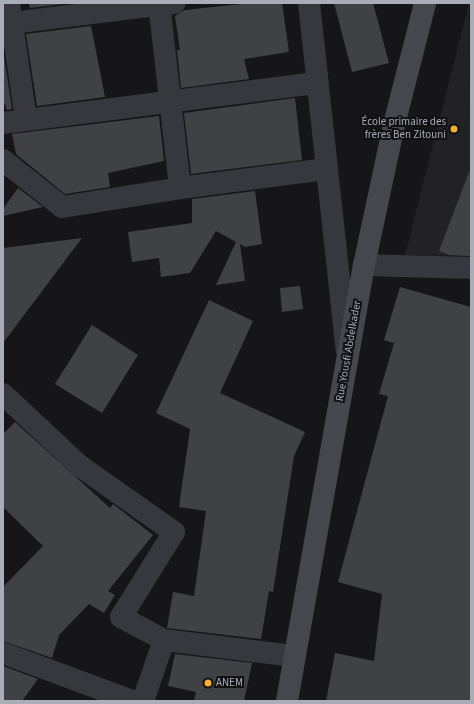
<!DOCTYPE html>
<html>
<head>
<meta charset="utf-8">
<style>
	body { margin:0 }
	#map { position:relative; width:474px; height:704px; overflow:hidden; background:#161618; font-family:"Source Sans 3",sans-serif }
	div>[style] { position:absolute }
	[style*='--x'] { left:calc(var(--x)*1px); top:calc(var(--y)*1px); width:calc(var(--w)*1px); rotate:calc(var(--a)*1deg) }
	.built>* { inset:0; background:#222225 }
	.building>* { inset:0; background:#404145 }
	.minor>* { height:22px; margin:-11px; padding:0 11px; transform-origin:11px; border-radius:11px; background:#37383d }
	.secondary>* { height:22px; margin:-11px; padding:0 11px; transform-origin:11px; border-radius:11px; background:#45474d }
	.dots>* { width:11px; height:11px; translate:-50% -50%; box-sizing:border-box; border:2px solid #111113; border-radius:50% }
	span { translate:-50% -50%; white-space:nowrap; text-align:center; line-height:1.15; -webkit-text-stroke:4px #111113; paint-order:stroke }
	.poi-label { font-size:11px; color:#a8adb8 }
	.right { translate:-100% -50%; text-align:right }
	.left { translate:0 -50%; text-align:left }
	.street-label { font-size:11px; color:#a8adb8 }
	.frame { position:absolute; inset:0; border:4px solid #a8adb8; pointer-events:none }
</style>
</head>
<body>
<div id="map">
	<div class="built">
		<i style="clip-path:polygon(469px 3px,471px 256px,405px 255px)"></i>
	</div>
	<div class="building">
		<i style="clip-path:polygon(29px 3px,72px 3px,30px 8px)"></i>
		<i style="clip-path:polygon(251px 3px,282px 3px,289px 52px,244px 59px,249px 79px,181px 88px,177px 50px,180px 50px,175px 16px,185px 10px)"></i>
		<i style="clip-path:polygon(334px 3px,373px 3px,389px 63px,352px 72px)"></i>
		<i style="clip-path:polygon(91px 26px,105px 97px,37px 106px,26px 34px)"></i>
		<i style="clip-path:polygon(3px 49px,12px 109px,7px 110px,5px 104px,3px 105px)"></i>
		<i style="clip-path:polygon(295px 98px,302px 160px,191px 174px,184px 113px)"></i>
		<i style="clip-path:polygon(159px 116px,164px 161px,108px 173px,110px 187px,65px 194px,16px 154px,12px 134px)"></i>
		<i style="clip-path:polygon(469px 172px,471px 172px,471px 256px,449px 255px,439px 251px)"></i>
		<i style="clip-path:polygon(18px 188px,43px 207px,3px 216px,3px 209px)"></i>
		<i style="clip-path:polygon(255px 191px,262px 244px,245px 247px,240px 244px,245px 281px,216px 285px,236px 242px,216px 231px,190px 273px,161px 277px,159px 258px,132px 262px,128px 232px,192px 223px,192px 199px)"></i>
		<i style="clip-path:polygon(82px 238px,3px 343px,3px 248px)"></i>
		<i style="clip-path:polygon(300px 286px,303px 309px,282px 312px,280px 288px)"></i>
		<i style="clip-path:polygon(400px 287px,471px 307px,471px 701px,326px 701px,335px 653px,374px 661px,382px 594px,338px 582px,388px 396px,379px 394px,394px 343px,384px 340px)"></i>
		<i style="clip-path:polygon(209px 300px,253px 321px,220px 393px,305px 432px,294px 456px,273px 592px,269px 591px,261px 639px,167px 628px,173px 592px,194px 596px,206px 511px,179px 507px,190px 429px,156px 413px)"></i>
		<i style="clip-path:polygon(92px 325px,138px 355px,102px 413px,55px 384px)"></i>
		<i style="clip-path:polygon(15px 422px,110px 508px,113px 504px,153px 535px,108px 591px,115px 595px,104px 613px,89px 604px,59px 635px,52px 658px,3px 641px,3px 587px,43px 546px,3px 507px,3px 434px)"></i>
		<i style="clip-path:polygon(175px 654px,252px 663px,244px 701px,194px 701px,196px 692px,168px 686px)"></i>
		<i style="clip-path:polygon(3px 666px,38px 679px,22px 701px,3px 701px)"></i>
	</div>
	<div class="minor">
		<i style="--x:9;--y:3;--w:118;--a:81.7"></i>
		<i style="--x:159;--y:3;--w:186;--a:83.5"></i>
		<i style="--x:309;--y:3;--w:349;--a:83.8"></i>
		<i style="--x:3;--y:24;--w:173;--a:-7"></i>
		<i style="--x:3;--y:123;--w:317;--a:-7.3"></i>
		<i style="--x:3;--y:160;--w:75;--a:38.5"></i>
		<i style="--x:62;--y:207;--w:120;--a:-9.1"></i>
		<i style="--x:180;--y:188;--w:148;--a:-7.4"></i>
		<i style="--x:364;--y:265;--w:107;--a:1.6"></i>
		<i style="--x:3;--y:394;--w:105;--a:43.1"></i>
		<i style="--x:80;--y:466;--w:115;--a:35.1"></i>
		<i style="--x:174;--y:532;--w:100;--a:121.9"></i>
		<i style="--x:121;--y:617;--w:49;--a:28.1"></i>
		<i style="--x:3;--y:653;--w:139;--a:20.3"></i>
		<i style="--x:143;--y:701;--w:65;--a:-71"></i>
		<i style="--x:164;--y:640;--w:132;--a:7"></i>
	</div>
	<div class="secondary">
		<i style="--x:287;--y:701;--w:443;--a:-80"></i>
		<i style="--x:364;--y:265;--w:147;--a:-77.9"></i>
		<i style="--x:395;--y:121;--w:122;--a:-75.7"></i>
	</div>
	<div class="dots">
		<i style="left:454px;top:129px;background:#f2b134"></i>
		<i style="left:208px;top:683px;background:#f2b134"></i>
	</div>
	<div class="poi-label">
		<span class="right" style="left:446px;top:129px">École primaire des<br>frères Ben Zitouni</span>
		<span class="left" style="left:216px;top:683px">ANEM</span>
	</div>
	<div class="street-label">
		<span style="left:349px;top:351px;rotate:-80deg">Rue Yousfi Abdelkader</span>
	</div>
	<div class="frame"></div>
</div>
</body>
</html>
